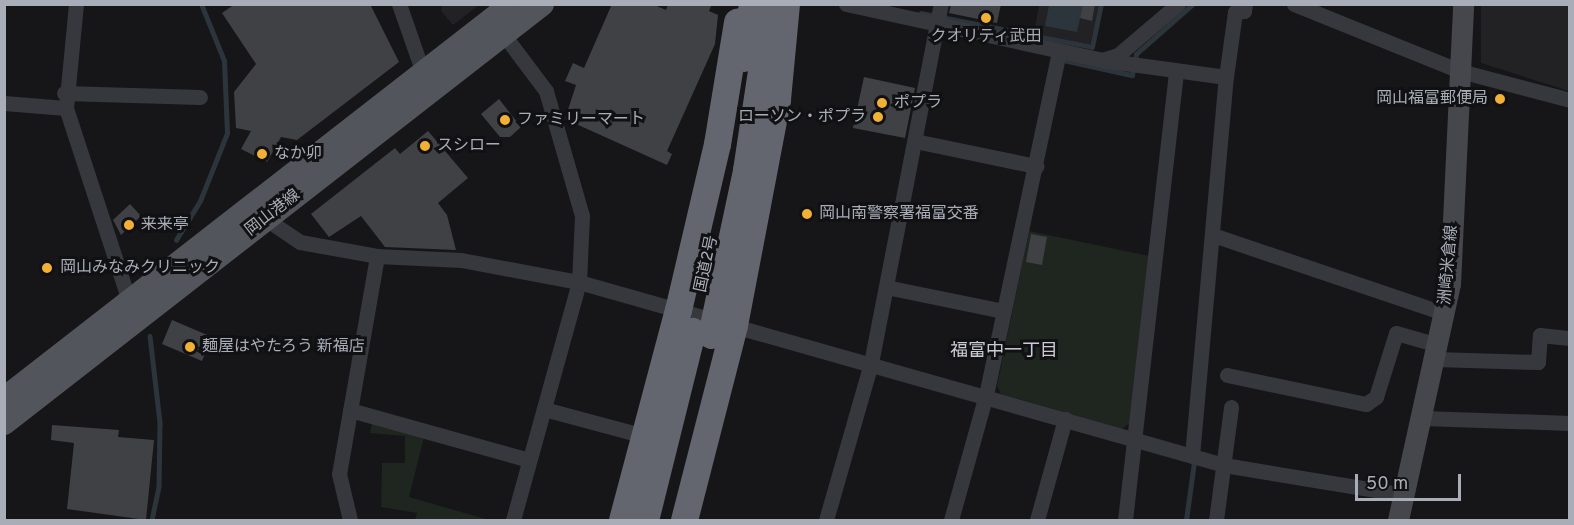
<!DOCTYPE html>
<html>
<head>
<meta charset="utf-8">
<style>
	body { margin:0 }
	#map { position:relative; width:1574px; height:525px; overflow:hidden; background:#161618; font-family:Overpass,"Noto Sans JP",sans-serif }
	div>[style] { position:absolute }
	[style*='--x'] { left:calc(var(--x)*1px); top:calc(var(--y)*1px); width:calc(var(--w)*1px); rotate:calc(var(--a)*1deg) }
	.built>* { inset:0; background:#222225 }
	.green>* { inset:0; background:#1e261f }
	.water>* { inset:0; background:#2c353c }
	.stream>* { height:4.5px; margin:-2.25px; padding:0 2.25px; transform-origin:2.25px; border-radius:2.25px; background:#2c353c }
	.building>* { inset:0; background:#404145 }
	.street>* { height:15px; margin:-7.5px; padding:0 7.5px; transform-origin:7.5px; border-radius:7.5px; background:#37383d }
	.secondary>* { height:21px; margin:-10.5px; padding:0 10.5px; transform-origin:10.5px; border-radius:10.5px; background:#45474d }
	.primary>* { height:24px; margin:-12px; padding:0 12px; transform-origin:12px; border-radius:12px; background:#53555c }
	.highway>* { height:27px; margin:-13.5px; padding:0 13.5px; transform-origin:13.5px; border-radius:13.5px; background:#63666e }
	.highway-bridge>* { height:27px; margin:-13.5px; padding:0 13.5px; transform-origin:13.5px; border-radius:13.5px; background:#63666e }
	.dots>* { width:16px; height:16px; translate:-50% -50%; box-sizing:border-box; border:3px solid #111113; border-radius:50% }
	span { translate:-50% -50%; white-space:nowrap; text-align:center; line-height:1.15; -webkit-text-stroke:6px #111113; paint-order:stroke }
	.poi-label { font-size:16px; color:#a8adb8 }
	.right { translate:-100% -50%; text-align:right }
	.left { translate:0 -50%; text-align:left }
	.street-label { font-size:16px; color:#a8adb8 }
	.neighbourhood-label { font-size:18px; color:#c9ccd4 }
	.frame { position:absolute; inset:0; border:6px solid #a8adb8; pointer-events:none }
	.scale { position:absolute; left:1355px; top:474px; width:106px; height:27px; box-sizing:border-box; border:3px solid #a8adb8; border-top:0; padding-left:8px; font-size:18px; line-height:21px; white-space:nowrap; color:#a8adb8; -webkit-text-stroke:4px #111113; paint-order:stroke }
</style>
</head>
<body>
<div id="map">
	<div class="built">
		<i style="clip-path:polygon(442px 5px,442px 4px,479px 5px,453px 25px,441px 11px)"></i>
		<i style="clip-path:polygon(1039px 5px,1099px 5px,1090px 45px,1034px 33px)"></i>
		<i style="clip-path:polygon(1481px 5px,1569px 5px,1569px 91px,1481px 63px)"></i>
	</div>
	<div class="green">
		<i style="clip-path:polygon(1029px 231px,1149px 256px,1130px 423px,1122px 429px,1001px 394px,997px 386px)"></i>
		<i style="clip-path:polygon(372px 421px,424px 437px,409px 497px,489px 520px,415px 520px,417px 513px,381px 507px,382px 463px,405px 463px,405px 436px,370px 433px)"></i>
	</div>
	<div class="water">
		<i style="clip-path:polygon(1049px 5px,1083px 5px,1077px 32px,1045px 26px)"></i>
	</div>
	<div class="stream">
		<i style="--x:921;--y:13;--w:174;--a:11.2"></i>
		<i style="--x:1092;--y:47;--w:44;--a:-78.2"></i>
		<i style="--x:1059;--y:59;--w:75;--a:12.4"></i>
		<i style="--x:1132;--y:75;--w:21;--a:-79"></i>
		<i style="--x:1136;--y:54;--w:76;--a:-41.3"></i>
		<i style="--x:176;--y:240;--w:46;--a:-58.4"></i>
		<i style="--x:200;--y:201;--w:73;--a:-68.3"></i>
		<i style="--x:227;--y:133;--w:72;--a:-92.4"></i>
		<i style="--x:224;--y:61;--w:61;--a:-112"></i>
		<i style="--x:150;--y:336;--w:88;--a:83.4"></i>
		<i style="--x:160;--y:423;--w:64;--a:90.9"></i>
		<i style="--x:159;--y:487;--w:34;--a:102"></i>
		<i style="--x:1186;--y:520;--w:59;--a:-82.1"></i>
	</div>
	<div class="building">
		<i style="clip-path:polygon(235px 4px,370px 4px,399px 62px,297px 140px,281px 137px,267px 162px,241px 149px,251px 131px,236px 128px,234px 92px,256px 64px,222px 13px)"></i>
		<i style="clip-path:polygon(612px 4px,652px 4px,666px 10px,668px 4px,712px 4px,709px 11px,718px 15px,715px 44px,667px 151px,672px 154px,667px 165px,565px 119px,576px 85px,565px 81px,573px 63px,584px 68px)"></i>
		<i style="clip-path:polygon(951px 4px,1001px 4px,997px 23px,949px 13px)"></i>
		<i style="clip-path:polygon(1083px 4px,1095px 4px,1092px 21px,1080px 18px)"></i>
		<i style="clip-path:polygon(864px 77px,915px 88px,905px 138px,853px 128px)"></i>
		<i style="clip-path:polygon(499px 99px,521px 127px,510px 137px,500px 137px,481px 114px)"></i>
		<i style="clip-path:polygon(428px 131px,468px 178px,438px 203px,447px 215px,456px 250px,385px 247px,361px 216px,329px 237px,311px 214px,395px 148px,400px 154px)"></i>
		<i style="clip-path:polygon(130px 204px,141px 216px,121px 235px,113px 220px)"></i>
		<i style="clip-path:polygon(1031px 234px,1047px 237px,1042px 265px,1026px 262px)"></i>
		<i style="clip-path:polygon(172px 320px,212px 337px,202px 361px,162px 344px)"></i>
		<i style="clip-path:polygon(52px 425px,119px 430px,118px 437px,154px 440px,146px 520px,67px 509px,74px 443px,51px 440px)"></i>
	</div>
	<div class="street">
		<i style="--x:76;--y:4;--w:104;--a:95.5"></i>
		<i style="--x:66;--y:108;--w:209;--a:71.9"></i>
		<i style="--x:399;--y:4;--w:82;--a:70.7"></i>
		<i style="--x:846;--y:4;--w:262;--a:12.3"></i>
		<i style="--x:1102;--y:60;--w:125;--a:7.8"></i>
		<i style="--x:1294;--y:4;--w:179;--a:22"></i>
		<i style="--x:1460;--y:71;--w:114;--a:14.8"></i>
		<i style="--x:504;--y:35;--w:70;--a:53.1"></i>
		<i style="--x:546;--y:91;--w:130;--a:73.9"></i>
		<i style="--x:582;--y:216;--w:66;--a:92.6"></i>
		<i style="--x:579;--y:282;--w:247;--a:105.5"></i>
		<i style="--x:1102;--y:60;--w:17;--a:-17"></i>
		<i style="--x:1118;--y:55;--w:79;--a:-40.4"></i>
		<i style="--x:64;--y:93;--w:136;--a:1.7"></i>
		<i style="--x:4;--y:103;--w:62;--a:4.6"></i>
		<i style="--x:915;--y:141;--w:124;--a:11.7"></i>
		<i style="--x:266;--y:219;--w:41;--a:34.1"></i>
		<i style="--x:300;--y:242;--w:78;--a:10.3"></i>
		<i style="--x:377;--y:256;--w:84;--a:2.7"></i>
		<i style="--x:461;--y:260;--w:120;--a:10.6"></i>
		<i style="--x:579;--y:282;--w:670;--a:15.84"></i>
		<i style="--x:1224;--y:465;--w:183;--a:9.4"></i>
		<i style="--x:1213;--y:235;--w:244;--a:18.7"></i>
		<i style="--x:886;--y:287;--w:119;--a:11.6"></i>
		<i style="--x:1435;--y:359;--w:103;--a:1.7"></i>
		<i style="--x:1538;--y:362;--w:27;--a:-86"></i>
		<i style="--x:1540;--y:335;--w:30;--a:6"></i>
		<i style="--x:1227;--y:375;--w:142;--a:11.8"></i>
		<i style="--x:1366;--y:404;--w:12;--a:-35"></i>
		<i style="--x:1376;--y:397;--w:67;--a:-72.6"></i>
		<i style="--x:1396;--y:333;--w:44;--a:15.9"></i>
		<i style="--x:544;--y:409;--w:105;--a:15"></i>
		<i style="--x:350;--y:410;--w:186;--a:15.6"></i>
		<i style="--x:1422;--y:418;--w:148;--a:1.9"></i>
		<i style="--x:1192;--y:456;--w:381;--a:-84.9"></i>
		<i style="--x:1226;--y:77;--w:66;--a:-82.1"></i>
		<i style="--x:1235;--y:12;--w:9;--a:-6"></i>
		<i style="--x:1244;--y:11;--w:7;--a:-82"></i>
		<i style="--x:350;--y:520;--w:47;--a:-103.4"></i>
		<i style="--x:339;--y:474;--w:221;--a:-80.1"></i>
		<i style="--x:826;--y:520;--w:163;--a:-74"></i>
		<i style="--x:871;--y:363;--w:366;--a:-79"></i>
		<i style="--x:951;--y:520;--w:130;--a:-74.4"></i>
		<i style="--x:986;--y:395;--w:352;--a:-78"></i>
		<i style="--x:1037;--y:520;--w:105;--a:-74.5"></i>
		<i style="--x:1125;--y:520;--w:450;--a:-83.5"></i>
		<i style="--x:1216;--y:520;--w:114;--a:-82.4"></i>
	</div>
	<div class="secondary">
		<i style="--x:1398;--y:520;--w:242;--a:-77.6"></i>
		<i style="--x:1450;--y:284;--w:280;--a:-87.3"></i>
	</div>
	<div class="primary">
		<i style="--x:4;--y:399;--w:643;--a:-37.87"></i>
		<i style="--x:4;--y:423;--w:682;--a:-37.91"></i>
	</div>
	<div class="highway">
		<i style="--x:622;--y:520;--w:217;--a:-75.1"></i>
		<i style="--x:678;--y:310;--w:171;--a:-76.8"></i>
		<i style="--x:717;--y:144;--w:124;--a:-80.7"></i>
		<i style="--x:645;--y:520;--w:195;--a:-76"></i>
		<i style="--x:684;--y:520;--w:201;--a:-75.6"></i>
		<i style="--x:734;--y:325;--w:230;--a:-79.2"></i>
		<i style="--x:777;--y:99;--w:95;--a:-84.6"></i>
	</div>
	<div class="highway-bridge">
		<i style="--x:744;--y:58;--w:55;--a:-81.6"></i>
		<i style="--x:711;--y:335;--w:169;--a:-78"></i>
		<i style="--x:746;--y:170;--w:168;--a:-81.4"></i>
	</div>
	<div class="dots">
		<i style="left:986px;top:18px;background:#f2b134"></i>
		<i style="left:1500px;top:99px;background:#f2b134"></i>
		<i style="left:882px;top:103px;background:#f2b134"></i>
		<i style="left:878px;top:117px;background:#f2b134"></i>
		<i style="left:505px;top:120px;background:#f2b134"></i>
		<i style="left:425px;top:146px;background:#f2b134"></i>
		<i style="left:262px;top:154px;background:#f2b134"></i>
		<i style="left:807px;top:214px;background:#f2b134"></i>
		<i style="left:129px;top:225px;background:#f2b134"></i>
		<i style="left:47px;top:268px;background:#f2b134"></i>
		<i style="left:190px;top:347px;background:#f2b134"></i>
	</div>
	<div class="poi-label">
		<span style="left:986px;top:37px">クオリティ武田</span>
		<span class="right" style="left:1488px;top:99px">岡山福富郵便局</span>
		<span class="left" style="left:894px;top:103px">ポプラ</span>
		<span class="right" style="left:866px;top:117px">ローソン・ポプラ</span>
		<span class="left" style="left:517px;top:120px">ファミリーマート</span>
		<span class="left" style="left:437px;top:146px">スシロー</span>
		<span class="left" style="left:274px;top:154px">なか卯</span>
		<span class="left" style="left:819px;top:214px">岡山南警察署福富交番</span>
		<span class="left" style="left:141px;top:225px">来来亭</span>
		<span class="left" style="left:60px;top:268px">岡山みなみクリニック</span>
		<span class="left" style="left:202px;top:347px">麺屋はやたろう 新福店</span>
	</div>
	<div class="street-label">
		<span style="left:273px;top:213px;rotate:-38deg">岡山港線</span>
		<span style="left:707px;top:264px;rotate:-78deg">国道2号</span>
		<span style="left:1449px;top:265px;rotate:-85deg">洲崎米倉線</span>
	</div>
	<div class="neighbourhood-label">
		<span style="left:1004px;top:352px">福富中一丁目</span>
	</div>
	<div class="frame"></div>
	<div class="scale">50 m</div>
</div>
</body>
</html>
